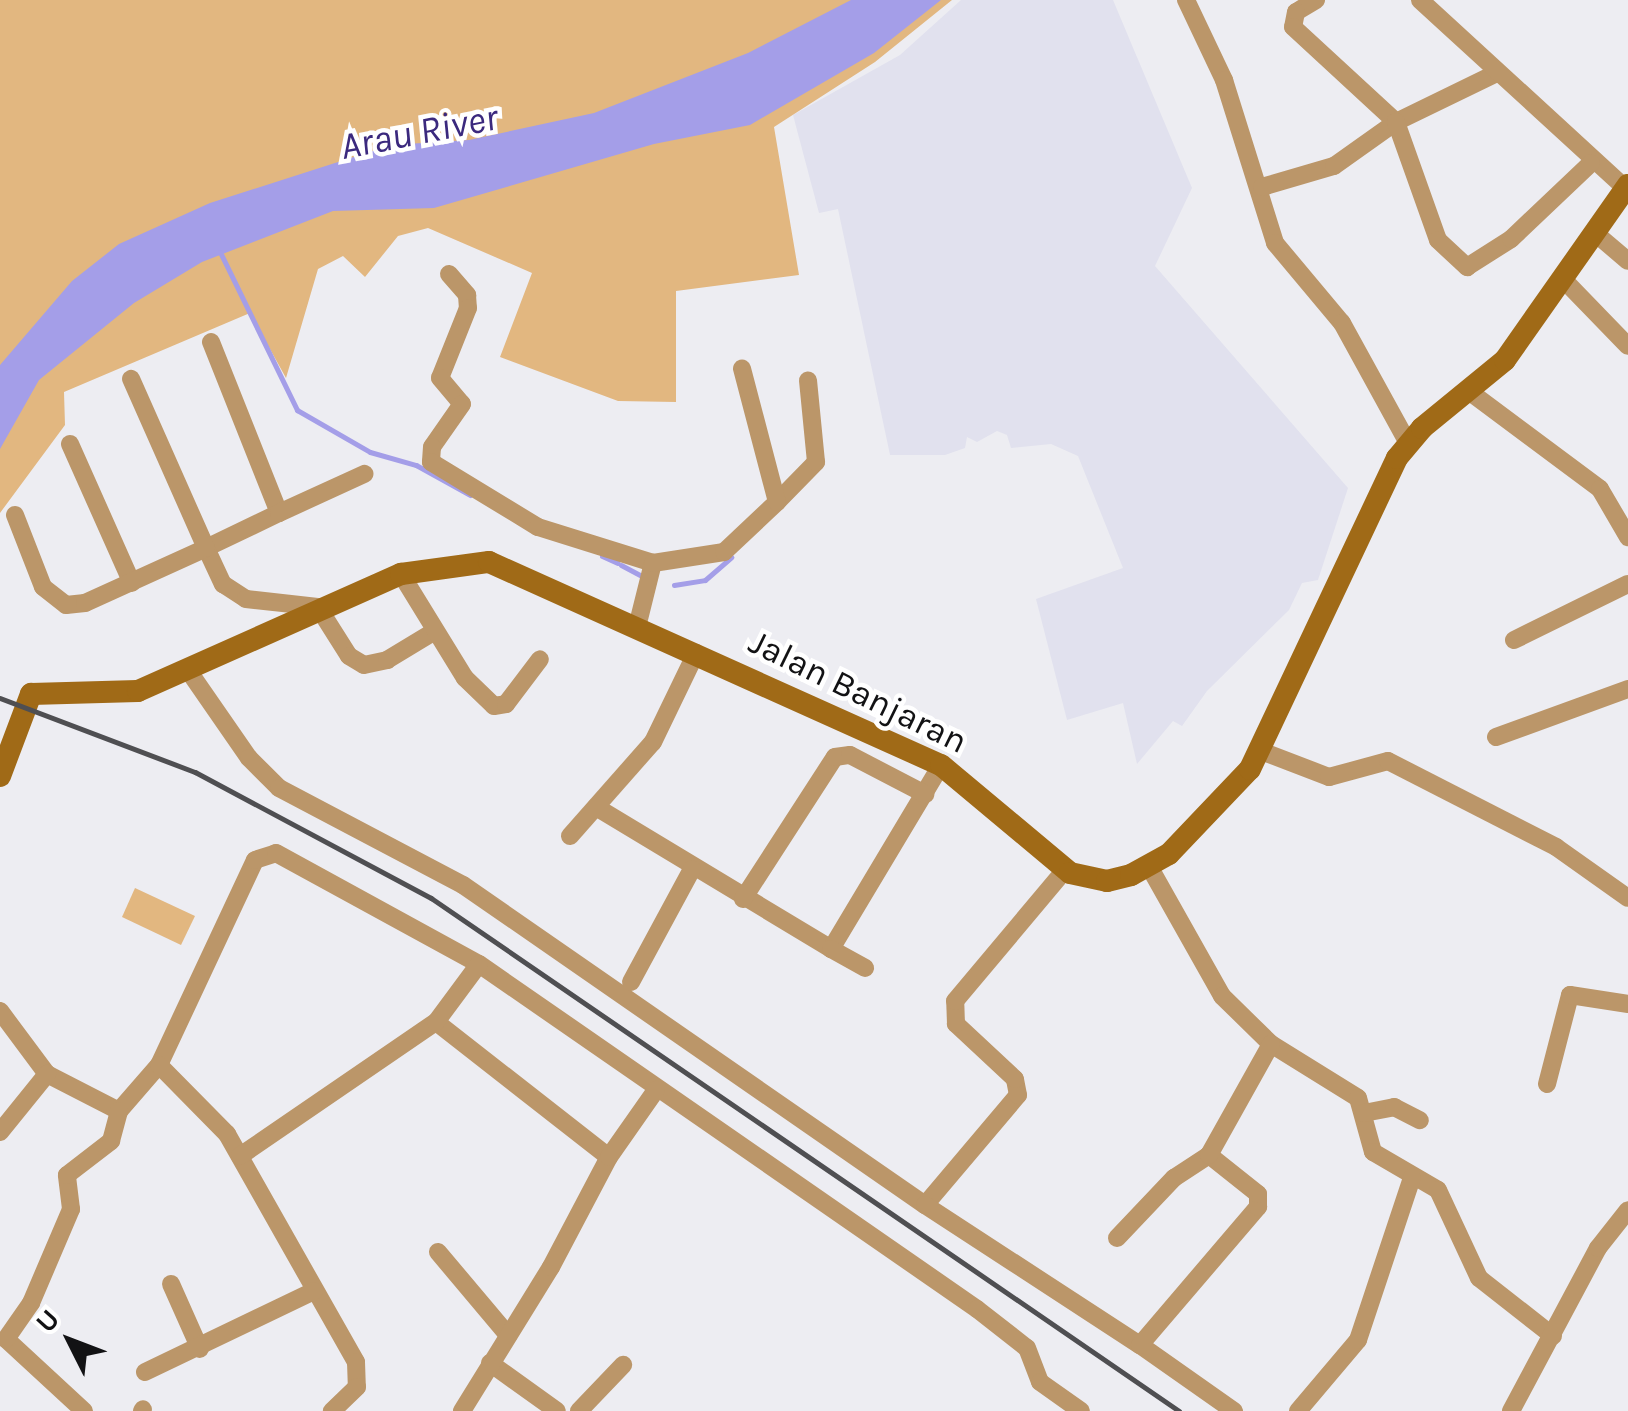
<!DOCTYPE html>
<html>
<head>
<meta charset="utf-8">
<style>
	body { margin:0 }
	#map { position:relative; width:1628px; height:1411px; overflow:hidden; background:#ededf2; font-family:Karla,sans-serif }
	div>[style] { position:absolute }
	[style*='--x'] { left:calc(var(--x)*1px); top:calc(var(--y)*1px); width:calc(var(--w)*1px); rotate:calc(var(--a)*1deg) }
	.built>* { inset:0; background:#e1e1ee }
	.green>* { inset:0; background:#e2b780 }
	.water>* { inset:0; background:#a49ee8 }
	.stream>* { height:5px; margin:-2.5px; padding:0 2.5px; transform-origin:2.5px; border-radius:2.5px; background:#a49ee8 }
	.street>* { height:18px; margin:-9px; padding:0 9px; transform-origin:9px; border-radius:9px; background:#bb9669 }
	.secondary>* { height:22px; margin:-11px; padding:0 11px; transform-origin:11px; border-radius:11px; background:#a06a17 }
	.rail>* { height:5px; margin:-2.5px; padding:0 2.5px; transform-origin:2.5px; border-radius:2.5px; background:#4f4f52 }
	span { translate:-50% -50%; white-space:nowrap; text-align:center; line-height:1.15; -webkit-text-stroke:9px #fff; paint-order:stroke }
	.street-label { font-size:35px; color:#121214 }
	.water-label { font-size:38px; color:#3b297e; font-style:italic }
	.north { position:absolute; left:20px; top:1291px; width:100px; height:100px; -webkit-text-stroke:8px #fff; paint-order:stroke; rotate:312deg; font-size:28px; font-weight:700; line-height:40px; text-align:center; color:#121214 }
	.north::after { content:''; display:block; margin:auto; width:35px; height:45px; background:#121214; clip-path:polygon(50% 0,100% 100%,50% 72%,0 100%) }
</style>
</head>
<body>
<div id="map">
	<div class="built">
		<i style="clip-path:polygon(961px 0,1113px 0,1192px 188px,1155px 266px,1348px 488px,1318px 580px,1302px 583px,1289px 610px,1207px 691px,1182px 726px,1173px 721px,1137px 764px,1123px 703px,1067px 720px,1036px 599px,1123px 568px,1078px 456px,1051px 444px,1011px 448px,1007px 435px,997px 431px,977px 442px,967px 437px,965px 448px,945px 455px,890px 455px,838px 209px,819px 213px,793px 115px,900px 55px)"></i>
	</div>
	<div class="green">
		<i style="clip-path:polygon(0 0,952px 0,875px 62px,774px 127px,799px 275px,676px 291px,676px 402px,618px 401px,500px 357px,532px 273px,428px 228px,398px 236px,365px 277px,343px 256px,318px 269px,286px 378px,250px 313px,64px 392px,65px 425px,0 513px)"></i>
		<i style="clip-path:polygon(135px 888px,195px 916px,181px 945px,122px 917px)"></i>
	</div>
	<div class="water">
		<i style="clip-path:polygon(851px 0,941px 0,874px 53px,750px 125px,654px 144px,434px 208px,333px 211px,202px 262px,134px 303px,39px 380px,0 449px,0 365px,72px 281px,119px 244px,210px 203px,391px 145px,469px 140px,594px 113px,748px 53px)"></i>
	</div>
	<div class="stream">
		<i style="--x:220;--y:252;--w:176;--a:64"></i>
		<i style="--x:297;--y:410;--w:84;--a:29.9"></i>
		<i style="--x:370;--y:452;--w:48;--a:15.8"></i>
		<i style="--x:416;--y:465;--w:62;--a:29.1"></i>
		<i style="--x:602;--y:556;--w:17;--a:24"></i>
		<i style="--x:621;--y:565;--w:24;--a:28"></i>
		<i style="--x:674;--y:585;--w:31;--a:-9"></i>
		<i style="--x:705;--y:580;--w:35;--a:-41"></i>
	</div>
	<div class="street">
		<i style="--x:1186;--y:0;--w:89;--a:64.6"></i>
		<i style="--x:1224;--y:80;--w:171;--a:72.6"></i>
		<i style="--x:1275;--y:243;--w:104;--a:50.1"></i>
		<i style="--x:1342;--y:323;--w:137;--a:61.2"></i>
		<i style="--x:1316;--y:0;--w:23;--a:149"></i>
		<i style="--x:1296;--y:12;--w:15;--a:101"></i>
		<i style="--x:1293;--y:27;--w:140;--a:42.7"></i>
		<i style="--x:1396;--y:122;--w:110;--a:-25.9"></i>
		<i style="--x:1420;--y:0;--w:280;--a:42.5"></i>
		<i style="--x:1262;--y:187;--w:75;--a:-16.3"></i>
		<i style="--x:1334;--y:166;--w:76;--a:-35.4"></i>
		<i style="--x:1396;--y:122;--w:125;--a:70.4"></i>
		<i style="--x:1438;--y:240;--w:40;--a:43"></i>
		<i style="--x:1467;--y:267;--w:52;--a:-32.5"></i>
		<i style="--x:1511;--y:239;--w:110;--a:-43.5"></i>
		<i style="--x:1595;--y:233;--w:43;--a:40.3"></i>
		<i style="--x:449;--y:274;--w:28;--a:49"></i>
		<i style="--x:467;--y:295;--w:13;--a:86"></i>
		<i style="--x:468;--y:308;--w:75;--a:111.8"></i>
		<i style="--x:440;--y:378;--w:34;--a:50"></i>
		<i style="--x:462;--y:404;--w:52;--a:124.9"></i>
		<i style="--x:432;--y:447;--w:15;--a:94"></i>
		<i style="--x:431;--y:462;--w:125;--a:31.3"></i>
		<i style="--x:538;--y:527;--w:121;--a:17.4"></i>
		<i style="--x:1563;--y:279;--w:93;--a:45.9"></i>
		<i style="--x:211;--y:342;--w:184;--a:68.3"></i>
		<i style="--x:279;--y:513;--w:81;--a:154.4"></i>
		<i style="--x:206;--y:548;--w:40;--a:65"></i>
		<i style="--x:223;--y:584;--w:27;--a:33"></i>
		<i style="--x:246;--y:599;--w:72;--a:6.3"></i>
		<i style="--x:318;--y:607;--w:58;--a:57.7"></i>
		<i style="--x:349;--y:656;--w:17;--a:31"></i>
		<i style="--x:364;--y:665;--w:24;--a:-12"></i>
		<i style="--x:387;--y:660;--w:56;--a:-31.1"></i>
		<i style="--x:1470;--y:392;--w:162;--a:36.7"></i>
		<i style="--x:1600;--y:489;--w:56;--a:59.7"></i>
		<i style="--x:70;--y:444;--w:152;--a:66"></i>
		<i style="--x:777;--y:502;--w:56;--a:-45.7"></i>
		<i style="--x:816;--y:462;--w:82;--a:-95.6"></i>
		<i style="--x:279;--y:513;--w:94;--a:-24.6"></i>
		<i style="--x:15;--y:515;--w:77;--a:68.7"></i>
		<i style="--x:43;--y:587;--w:29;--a:38"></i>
		<i style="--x:66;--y:605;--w:19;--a:-6"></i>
		<i style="--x:85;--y:603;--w:133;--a:-24.4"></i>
		<i style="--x:206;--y:548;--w:185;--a:-113.9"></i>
		<i style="--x:401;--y:574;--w:122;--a:58.4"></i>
		<i style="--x:465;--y:678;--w:40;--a:44"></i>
		<i style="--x:494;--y:706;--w:12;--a:-9"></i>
		<i style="--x:506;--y:704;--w:56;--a:-52.9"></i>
		<i style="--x:638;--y:623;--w:62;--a:-76"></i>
		<i style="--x:653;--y:563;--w:72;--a:-8.8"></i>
		<i style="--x:724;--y:552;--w:73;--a:-43.3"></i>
		<i style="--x:777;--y:502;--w:138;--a:-104.7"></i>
		<i style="--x:1514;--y:640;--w:127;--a:-26.2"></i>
		<i style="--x:188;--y:670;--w:107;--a:55.3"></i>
		<i style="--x:249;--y:758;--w:42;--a:45"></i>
		<i style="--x:279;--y:788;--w:208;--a:27.8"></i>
		<i style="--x:463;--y:885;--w:562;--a:34.71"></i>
		<i style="--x:925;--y:1205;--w:144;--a:-49.8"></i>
		<i style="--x:1018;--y:1095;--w:16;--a:-101"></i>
		<i style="--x:1015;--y:1079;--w:81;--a:-137"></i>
		<i style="--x:956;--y:1024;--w:23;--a:-92"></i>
		<i style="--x:955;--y:1001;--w:171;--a:-50"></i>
		<i style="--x:1496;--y:737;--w:140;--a:-20"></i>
		<i style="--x:1261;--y:751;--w:73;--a:20.9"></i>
		<i style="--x:1329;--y:777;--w:61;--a:-15.2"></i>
		<i style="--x:1388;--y:761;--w:189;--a:27.1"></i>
		<i style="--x:1556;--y:847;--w:88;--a:35.3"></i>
		<i style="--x:596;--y:807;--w:275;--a:31.1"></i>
		<i style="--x:831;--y:949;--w:214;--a:-59.1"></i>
		<i style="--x:570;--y:836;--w:125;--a:-48.6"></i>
		<i style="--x:653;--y:742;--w:99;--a:-64.2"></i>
		<i style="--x:1150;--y:868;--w:147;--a:60.6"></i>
		<i style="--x:1222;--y:996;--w:69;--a:44.4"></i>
		<i style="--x:1271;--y:1044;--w:102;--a:31.8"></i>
		<i style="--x:1358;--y:1098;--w:56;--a:74.5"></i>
		<i style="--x:1373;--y:1152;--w:75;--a:30.3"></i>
		<i style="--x:1438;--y:1190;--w:97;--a:65"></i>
		<i style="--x:1479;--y:1278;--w:94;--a:38.1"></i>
		<i style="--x:743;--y:899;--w:169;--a:-57.1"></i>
		<i style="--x:835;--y:757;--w:15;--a:-8"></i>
		<i style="--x:850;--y:755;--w:85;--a:27.5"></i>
		<i style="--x:831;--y:949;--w:39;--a:29"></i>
		<i style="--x:631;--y:982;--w:128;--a:-61.6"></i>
		<i style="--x:0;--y:1011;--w:79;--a:53.3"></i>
		<i style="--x:47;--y:1074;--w:81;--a:27.2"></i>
		<i style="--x:119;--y:1111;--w:61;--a:-49"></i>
		<i style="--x:159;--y:1065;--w:226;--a:-64.9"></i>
		<i style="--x:255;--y:860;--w:22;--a:-18"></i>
		<i style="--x:276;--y:853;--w:231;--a:28.7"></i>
		<i style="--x:479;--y:964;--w:606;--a:34.71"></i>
		<i style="--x:977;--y:1309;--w:63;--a:38"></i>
		<i style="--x:1027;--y:1348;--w:36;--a:69"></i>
		<i style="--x:1040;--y:1382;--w:50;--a:35.3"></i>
		<i style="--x:436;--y:1022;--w:219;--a:38"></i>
		<i style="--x:159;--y:1065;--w:97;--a:45.4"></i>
		<i style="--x:227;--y:1134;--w:262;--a:60.5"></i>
		<i style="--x:356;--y:1362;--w:25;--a:88"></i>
		<i style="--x:357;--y:1387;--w:35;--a:136"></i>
		<i style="--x:1547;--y:1084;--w:92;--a:-75.5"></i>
		<i style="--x:1570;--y:995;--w:59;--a:8.8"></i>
		<i style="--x:1364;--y:1113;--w:31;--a:-11"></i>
		<i style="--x:1394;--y:1107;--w:29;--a:27"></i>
		<i style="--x:0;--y:1132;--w:75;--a:-51"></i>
		<i style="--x:240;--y:1156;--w:237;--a:-34.4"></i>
		<i style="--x:436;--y:1022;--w:72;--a:-53.4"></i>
		<i style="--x:925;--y:1205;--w:257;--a:33.1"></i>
		<i style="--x:1117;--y:1238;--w:83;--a:-46.5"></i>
		<i style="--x:1174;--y:1178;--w:42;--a:-33.3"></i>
		<i style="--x:438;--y:1252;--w:109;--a:49.9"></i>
		<i style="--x:171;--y:1284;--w:71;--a:66"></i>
		<i style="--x:490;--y:1363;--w:82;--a:35.6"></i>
		<i style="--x:145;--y:1372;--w:187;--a:-25.6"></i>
		<i style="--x:84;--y:1411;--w:106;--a:-137.3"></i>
		<i style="--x:6;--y:1339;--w:44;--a:-55.2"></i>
		<i style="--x:31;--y:1303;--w:102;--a:-66.9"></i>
		<i style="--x:71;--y:1209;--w:34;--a:-97"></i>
		<i style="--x:67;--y:1175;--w:56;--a:-37.7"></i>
		<i style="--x:111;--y:1141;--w:31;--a:-75"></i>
		<i style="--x:142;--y:1411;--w:2;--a:-63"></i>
		<i style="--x:462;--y:1411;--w:169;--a:-58.3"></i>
		<i style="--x:551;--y:1267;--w:124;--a:-62.2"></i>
		<i style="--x:609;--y:1157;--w:82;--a:-55"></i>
		<i style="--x:579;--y:1411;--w:64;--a:-46.3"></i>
		<i style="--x:1234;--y:1411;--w:115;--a:-144.9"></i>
		<i style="--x:1140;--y:1345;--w:182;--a:-49.5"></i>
		<i style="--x:1258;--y:1207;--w:13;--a:-90"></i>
		<i style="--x:1258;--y:1194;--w:63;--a:-141.5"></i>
		<i style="--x:1209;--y:1155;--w:127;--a:-60.8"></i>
		<i style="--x:1298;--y:1411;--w:93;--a:-49.8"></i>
		<i style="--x:1358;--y:1340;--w:171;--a:-71.6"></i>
		<i style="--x:1511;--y:1411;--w:185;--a:-61.9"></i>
		<i style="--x:1598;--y:1248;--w:48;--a:-51.7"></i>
	</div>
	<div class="secondary">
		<i style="--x:0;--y:776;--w:88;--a:-69.3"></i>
		<i style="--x:31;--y:694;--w:107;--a:-1.6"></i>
		<i style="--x:138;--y:691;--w:288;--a:-24"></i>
		<i style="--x:401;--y:574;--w:89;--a:-7.8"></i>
		<i style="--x:489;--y:562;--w:495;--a:24.2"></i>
		<i style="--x:941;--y:765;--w:168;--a:39.9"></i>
		<i style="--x:1070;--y:873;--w:38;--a:12"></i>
		<i style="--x:1107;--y:881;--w:25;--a:-14"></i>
		<i style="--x:1131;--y:875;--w:43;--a:-28.9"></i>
		<i style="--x:1169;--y:854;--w:117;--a:-46.4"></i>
		<i style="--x:1250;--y:769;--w:344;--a:-64.7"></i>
		<i style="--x:1397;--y:458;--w:39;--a:-50"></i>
		<i style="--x:1422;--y:428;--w:107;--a:-39.3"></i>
		<i style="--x:1505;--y:360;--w:214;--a:-54.9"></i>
	</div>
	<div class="rail">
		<i style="--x:0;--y:698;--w:209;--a:20.8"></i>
		<i style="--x:195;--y:772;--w:268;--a:28.1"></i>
		<i style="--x:431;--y:898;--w:907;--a:34.44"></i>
	</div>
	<div class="street-label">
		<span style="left:858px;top:692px;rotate:26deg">Jalan Banjaran</span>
	</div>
	<div class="water-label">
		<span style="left:419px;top:132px;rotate:-11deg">Arau River</span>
	</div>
	<div class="north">U</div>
</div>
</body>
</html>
